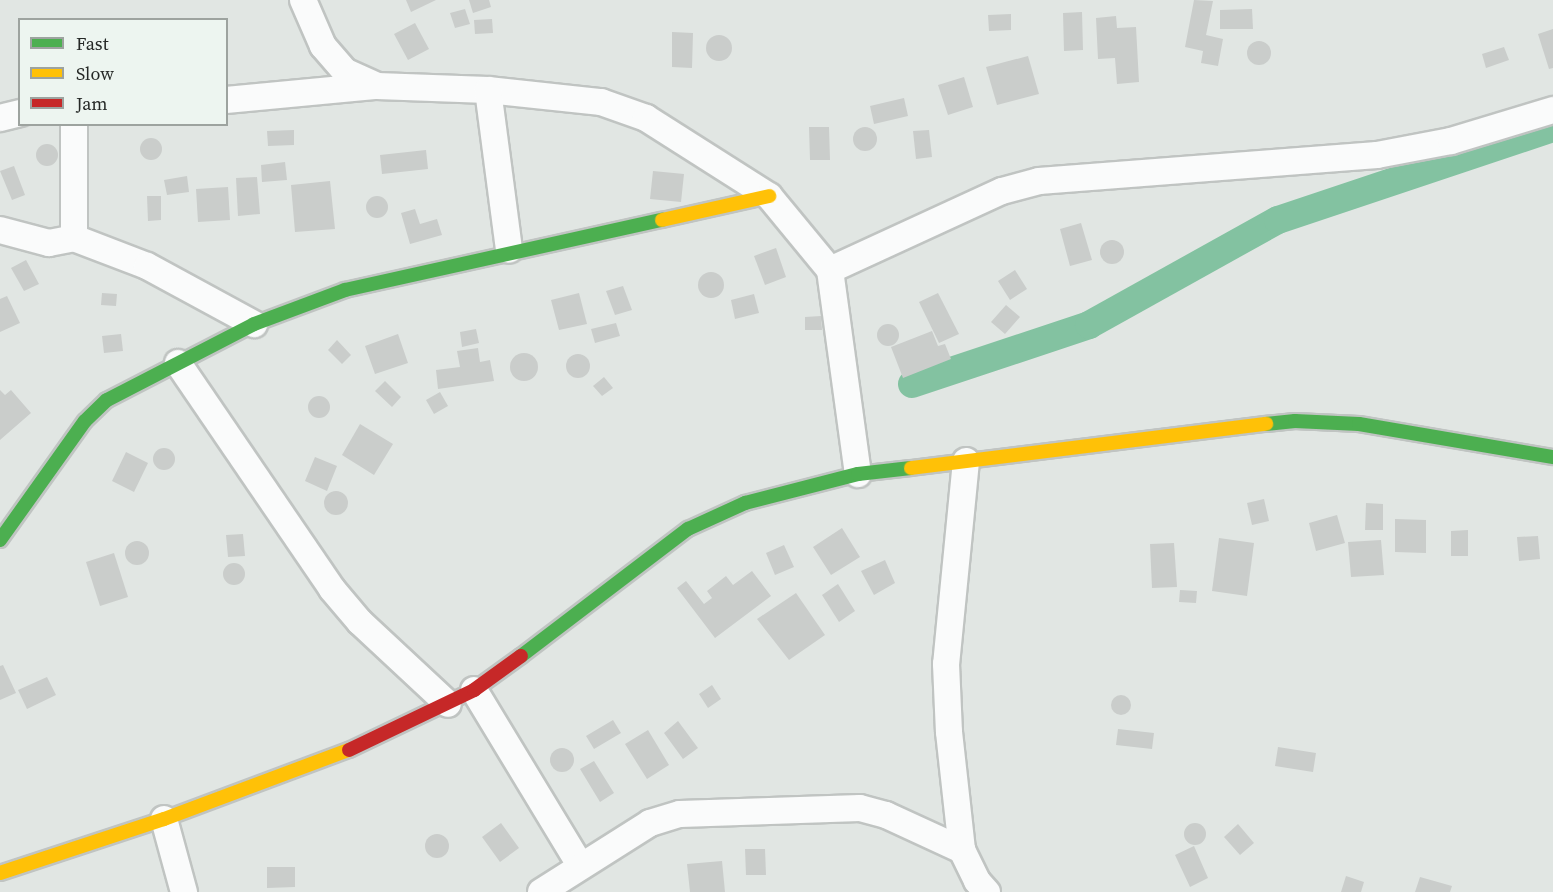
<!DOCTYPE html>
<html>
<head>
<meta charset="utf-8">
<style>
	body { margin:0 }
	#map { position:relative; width:1553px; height:892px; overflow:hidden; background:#e1e6e3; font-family:"Source Serif 4",serif }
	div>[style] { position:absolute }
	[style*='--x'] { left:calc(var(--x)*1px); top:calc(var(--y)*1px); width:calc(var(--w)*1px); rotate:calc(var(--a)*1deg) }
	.canal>* { height:28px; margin:-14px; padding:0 14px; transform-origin:14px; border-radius:14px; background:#83c2a1 }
	.building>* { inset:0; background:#cacdcb }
	.round { border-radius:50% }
	.roads { filter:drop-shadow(2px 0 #c0c4c2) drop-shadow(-2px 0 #c0c4c2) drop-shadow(0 2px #c0c4c2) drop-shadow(0 -2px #c0c4c2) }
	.street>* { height:26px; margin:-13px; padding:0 13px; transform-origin:13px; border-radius:13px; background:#fafbfb }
	.fast>* { height:14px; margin:-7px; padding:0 7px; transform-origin:7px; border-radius:7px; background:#4caf50 }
	.slow>* { height:14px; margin:-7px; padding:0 7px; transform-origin:7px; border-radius:7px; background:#ffc107 }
	.jam>* { height:14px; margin:-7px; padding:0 7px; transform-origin:7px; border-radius:7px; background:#c62828 }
	span { translate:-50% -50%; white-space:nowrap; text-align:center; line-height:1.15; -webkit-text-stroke:5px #edf5f0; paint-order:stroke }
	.legend { position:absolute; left:18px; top:18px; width:210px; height:108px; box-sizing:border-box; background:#edf5f0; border:2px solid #9da39f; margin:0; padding:8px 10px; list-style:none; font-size:18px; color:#252826 }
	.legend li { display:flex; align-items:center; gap:12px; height:30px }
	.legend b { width:30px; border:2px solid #9da39f }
</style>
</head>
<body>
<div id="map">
	<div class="canal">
		<i style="--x:912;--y:384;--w:187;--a:-18.4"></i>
		<i style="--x:1089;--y:325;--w:216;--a:-29.1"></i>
		<i style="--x:1278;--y:220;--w:290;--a:-18.5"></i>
	</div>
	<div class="building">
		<i style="clip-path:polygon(406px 0,436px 0,411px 12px)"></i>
		<i style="clip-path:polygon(469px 0,489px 0,491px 7px,473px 13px)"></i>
		<i style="clip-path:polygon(1194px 0,1213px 1px,1206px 35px,1223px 39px,1218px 66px,1201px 63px,1203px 51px,1185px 47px)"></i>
		<i style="clip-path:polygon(465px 9px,470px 24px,455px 28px,450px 13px)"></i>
		<i style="clip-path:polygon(1252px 9px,1253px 29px,1220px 29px,1220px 10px)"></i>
		<i style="clip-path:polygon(1082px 12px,1083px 50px,1064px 51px,1063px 13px)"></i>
		<i style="clip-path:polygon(1011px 14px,1011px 30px,989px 31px,988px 15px)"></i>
		<i style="clip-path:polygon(1116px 16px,1117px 28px,1136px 27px,1139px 82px,1117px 84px,1115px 58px,1098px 59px,1096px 18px)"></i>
		<i style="clip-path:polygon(492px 19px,493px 33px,475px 34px,474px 20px)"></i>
		<i style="clip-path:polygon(415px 23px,429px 49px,408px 60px,394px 34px)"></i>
		<i style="clip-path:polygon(1553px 29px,1553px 68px,1549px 69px,1538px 34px)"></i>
		<i style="clip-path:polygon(672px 32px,693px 33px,692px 68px,672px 67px)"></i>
		<i class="round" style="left:706px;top:35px;width:26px;height:26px"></i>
		<i class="round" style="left:1247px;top:41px;width:24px;height:24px"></i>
		<i style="clip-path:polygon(1504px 47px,1509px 60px,1486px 68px,1482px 54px)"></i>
		<i style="clip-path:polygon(1028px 56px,1039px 94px,997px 105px,986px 67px)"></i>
		<i style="clip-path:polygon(964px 77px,973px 107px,948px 115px,938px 85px)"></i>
		<i style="clip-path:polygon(904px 98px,908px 116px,874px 124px,870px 106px)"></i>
		<i class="round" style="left:853px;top:127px;width:24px;height:24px"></i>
		<i style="clip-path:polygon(809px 127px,829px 127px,830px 160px,810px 160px)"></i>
		<i style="clip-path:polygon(294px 130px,294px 145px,268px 146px,267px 131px)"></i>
		<i style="clip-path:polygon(929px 130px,932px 157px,916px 159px,913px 131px)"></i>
		<i class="round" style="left:140px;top:138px;width:22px;height:22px"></i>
		<i class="round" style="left:36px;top:144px;width:22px;height:22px"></i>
		<i style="clip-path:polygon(426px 150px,428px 169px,382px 174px,380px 155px)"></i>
		<i style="clip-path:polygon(285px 162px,287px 180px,262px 182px,261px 165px)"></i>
		<i style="clip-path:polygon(14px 166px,25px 195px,12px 200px,0 171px)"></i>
		<i style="clip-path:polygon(653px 171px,684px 174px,681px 202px,650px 199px)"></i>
		<i style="clip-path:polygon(187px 176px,189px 192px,167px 195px,164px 180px)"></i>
		<i style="clip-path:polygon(257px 177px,260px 214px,238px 216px,236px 178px)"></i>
		<i style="clip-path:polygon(330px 181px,335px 229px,295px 232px,291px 185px)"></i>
		<i style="clip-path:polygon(228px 187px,230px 220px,198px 222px,196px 189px)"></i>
		<i style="clip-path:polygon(147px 196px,161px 196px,161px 220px,148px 221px)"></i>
		<i class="round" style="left:366px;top:196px;width:22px;height:22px"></i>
		<i style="clip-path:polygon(415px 209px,420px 224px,437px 219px,442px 235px,410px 244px,401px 213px)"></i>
		<i style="clip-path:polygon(1081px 223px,1092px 260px,1070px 266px,1060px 229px)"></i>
		<i class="round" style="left:1100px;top:240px;width:24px;height:24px"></i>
		<i style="clip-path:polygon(776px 248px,786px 277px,765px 285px,754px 256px)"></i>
		<i style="clip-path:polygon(26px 260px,39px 284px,24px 291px,11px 268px)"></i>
		<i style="clip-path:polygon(1015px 270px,1027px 289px,1010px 300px,998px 281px)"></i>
		<i class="round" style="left:698px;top:272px;width:26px;height:26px"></i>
		<i style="clip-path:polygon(623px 286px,632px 310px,615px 315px,606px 291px)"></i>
		<i style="clip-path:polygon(102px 293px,117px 294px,116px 306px,101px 305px)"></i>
		<i style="clip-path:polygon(579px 293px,587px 324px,559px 330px,551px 300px)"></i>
		<i style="clip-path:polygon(938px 293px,959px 334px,939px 343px,919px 302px)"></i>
		<i style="clip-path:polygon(754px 294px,759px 313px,735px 319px,731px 300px)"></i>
		<i style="clip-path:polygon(7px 296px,20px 323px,0 332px,0 299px)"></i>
		<i style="clip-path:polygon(1006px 305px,1020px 317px,1005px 334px,991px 322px)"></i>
		<i style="clip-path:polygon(821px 316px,822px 330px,805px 330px,805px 317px)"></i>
		<i style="clip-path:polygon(616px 323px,620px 336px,595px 343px,591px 329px)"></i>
		<i class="round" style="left:877px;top:324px;width:22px;height:22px"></i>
		<i style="clip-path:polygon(476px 329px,479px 343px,462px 347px,460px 332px)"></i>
		<i style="clip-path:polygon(932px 331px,938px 346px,945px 344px,951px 359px,903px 378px,891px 347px)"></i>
		<i style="clip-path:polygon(121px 334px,123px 351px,104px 353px,102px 336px)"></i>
		<i style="clip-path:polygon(398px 334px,408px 363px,375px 374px,365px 346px)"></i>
		<i style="clip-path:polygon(337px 340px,351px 355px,342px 364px,328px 350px)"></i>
		<i style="clip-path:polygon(478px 348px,480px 362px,490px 360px,494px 381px,438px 389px,436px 370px,460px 367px,457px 351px)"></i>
		<i class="round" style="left:510px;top:353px;width:28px;height:28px"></i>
		<i class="round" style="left:566px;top:354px;width:24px;height:24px"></i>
		<i style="clip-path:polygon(604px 377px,613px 388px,602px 396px,593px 386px)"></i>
		<i style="clip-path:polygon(385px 381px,401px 397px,392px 407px,375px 391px)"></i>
		<i style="clip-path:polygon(0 390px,5px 395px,11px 390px,31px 413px,0 440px)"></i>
		<i style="clip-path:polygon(440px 392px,448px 406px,434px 414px,426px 400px)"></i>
		<i class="round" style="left:308px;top:396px;width:22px;height:22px"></i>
		<i style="clip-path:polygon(360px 424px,393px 444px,374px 475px,342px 455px)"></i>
		<i class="round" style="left:153px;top:448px;width:22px;height:22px"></i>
		<i style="clip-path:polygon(126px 452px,148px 463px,134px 492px,112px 481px)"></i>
		<i style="clip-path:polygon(315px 457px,337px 466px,327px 491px,305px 481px)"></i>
		<i class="round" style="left:324px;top:491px;width:24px;height:24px"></i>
		<i style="clip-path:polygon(1264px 499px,1269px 521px,1252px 525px,1247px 503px)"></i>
		<i style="clip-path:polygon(1366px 503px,1383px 504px,1383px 530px,1365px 530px)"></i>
		<i style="clip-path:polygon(1337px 515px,1345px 543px,1316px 551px,1309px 523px)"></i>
		<i style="clip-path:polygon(1395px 519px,1426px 520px,1426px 553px,1395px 552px)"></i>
		<i style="clip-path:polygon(842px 528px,860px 557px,831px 575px,813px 547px)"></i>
		<i style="clip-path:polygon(1468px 530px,1468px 556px,1451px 556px,1451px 531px)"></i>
		<i style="clip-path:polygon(243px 534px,245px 556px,228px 557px,226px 535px)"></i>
		<i style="clip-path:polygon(1538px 536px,1540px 559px,1519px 561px,1517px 537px)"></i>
		<i style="clip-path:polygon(1219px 538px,1254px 543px,1247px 596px,1212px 591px)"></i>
		<i style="clip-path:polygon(1381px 540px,1384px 575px,1351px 577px,1348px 542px)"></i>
		<i class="round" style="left:125px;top:541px;width:24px;height:24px"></i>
		<i style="clip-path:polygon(1174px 543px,1177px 587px,1152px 588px,1150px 544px)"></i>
		<i style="clip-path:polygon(784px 545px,794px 567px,775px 575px,766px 553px)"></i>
		<i style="clip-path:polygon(114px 553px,128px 597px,100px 606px,86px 562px)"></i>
		<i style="clip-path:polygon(885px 560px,895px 583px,874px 595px,861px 571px)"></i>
		<i class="round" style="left:223px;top:563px;width:22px;height:22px"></i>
		<i style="clip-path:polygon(752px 571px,771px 596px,715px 638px,677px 588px,686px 581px,704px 604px,712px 598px,707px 591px,726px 576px,733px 585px)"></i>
		<i style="clip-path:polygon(838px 584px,855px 611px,839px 622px,822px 595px)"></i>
		<i style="clip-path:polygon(1180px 590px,1197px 591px,1196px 603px,1179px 602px)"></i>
		<i style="clip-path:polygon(796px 593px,825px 635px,789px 660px,757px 619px)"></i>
		<i style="clip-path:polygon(3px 665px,16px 693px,0 700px,0 666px)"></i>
		<i style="clip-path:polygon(47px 677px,56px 695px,27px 709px,18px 690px)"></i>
		<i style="clip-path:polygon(712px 685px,721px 699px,708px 708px,699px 694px)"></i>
		<i class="round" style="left:1111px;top:695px;width:20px;height:20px"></i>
		<i style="clip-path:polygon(613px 720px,621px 733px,594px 749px,586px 736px)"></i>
		<i style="clip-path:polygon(678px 721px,698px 748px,683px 759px,664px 733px)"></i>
		<i style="clip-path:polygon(1118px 729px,1154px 733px,1152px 749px,1116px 745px)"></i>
		<i style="clip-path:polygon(648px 730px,669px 765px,647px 779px,625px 744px)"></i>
		<i style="clip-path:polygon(1278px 747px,1316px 753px,1313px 772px,1275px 766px)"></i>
		<i class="round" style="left:550px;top:748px;width:24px;height:24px"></i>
		<i style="clip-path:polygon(594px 761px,614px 793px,600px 802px,580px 769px)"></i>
		<i class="round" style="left:1184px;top:823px;width:22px;height:22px"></i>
		<i style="clip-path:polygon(501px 823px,519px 848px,500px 862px,482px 837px)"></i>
		<i style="clip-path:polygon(1238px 824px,1254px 843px,1240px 855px,1224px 837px)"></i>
		<i class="round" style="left:425px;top:834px;width:24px;height:24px"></i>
		<i style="clip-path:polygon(1194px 846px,1208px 878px,1190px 887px,1175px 855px)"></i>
		<i style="clip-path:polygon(745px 849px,765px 849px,766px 875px,746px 875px)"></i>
		<i style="clip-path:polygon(722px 861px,725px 892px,690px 892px,687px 864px)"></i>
		<i style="clip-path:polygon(267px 867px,295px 867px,295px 887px,267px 888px)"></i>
		<i style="clip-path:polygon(1346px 876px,1364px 882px,1361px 892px,1341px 892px)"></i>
		<i style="clip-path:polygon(1420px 877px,1452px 886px,1450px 892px,1415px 892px)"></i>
	</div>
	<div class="roads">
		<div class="street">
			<i style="--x:303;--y:0;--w:50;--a:66.5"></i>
			<i style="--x:323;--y:46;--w:35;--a:49"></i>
			<i style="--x:346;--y:72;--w:34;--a:24"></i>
			<i style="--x:377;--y:86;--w:111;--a:2.1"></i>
			<i style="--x:488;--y:90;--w:114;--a:6.1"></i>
			<i style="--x:601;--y:102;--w:48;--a:19.6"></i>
			<i style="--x:646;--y:118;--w:146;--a:32.4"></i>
			<i style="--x:769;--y:196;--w:96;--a:50.5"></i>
			<i style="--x:830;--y:270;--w:206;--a:82.2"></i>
			<i style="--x:488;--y:90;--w:161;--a:82.5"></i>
			<i style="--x:226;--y:100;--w:149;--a:-5.4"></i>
			<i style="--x:0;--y:118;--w:21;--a:-14"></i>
			<i style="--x:74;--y:124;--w:114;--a:90"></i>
			<i style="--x:0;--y:230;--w:51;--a:14.9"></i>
			<i style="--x:49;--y:243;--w:25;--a:-11"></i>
			<i style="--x:74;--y:238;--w:78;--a:21"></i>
			<i style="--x:147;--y:266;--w:122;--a:28.5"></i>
			<i style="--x:830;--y:270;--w:189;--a:-24.7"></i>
			<i style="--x:1002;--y:191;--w:38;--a:-15"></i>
			<i style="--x:1039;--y:181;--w:339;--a:-4.4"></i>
			<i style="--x:1377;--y:155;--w:75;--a:-10.7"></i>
			<i style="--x:1451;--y:141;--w:107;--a:-16.9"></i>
			<i style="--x:178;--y:363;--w:273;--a:55.7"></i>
			<i style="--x:332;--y:589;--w:43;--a:49.7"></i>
			<i style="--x:360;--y:622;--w:120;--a:43"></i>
			<i style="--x:966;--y:461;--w:204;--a:95.6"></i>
			<i style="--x:946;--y:664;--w:68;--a:87.5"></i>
			<i style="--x:949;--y:732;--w:119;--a:83.7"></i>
			<i style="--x:962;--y:850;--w:34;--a:64"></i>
			<i style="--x:977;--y:881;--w:15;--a:48"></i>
			<i style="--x:474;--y:690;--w:205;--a:58.8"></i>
			<i style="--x:164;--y:819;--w:76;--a:74.7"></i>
			<i style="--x:541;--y:892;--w:129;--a:-32.3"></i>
			<i style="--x:650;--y:823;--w:31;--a:-17"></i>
			<i style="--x:680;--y:814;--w:180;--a:-1.9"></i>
			<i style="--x:860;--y:808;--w:27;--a:15"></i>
			<i style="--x:886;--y:815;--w:84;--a:24.7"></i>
		</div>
		<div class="fast">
			<i style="--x:1266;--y:424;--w:29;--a:-6"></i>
			<i style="--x:1295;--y:421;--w:64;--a:2.7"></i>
			<i style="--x:1359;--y:424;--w:197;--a:9.7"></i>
			<i style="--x:0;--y:540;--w:146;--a:-54.5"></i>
			<i style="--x:85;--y:421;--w:30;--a:-44"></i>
			<i style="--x:107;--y:400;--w:165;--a:-27.3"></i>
			<i style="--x:254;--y:324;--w:97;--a:-20.5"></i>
			<i style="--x:345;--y:290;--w:325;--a:-12.5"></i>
			<i style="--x:521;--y:656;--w:210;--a:-37.3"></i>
			<i style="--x:688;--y:529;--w:63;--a:-24.5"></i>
			<i style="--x:745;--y:503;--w:117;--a:-14.4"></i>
			<i style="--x:858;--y:474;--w:53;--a:-6.5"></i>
		</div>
		<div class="slow">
			<i style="--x:662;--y:220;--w:110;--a:-12.6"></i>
			<i style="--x:911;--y:468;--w:358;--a:-7.1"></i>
			<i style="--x:0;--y:873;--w:173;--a:-18.2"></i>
			<i style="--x:164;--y:819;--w:197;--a:-20.5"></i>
		</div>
		<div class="jam">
			<i style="--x:349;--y:750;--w:139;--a:-25.6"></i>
			<i style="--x:474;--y:690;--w:58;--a:-35.9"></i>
		</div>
	</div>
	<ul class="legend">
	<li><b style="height:8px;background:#4caf50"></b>Fast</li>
	<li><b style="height:8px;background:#ffc107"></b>Slow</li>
	<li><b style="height:8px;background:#c62828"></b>Jam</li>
	</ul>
</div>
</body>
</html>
